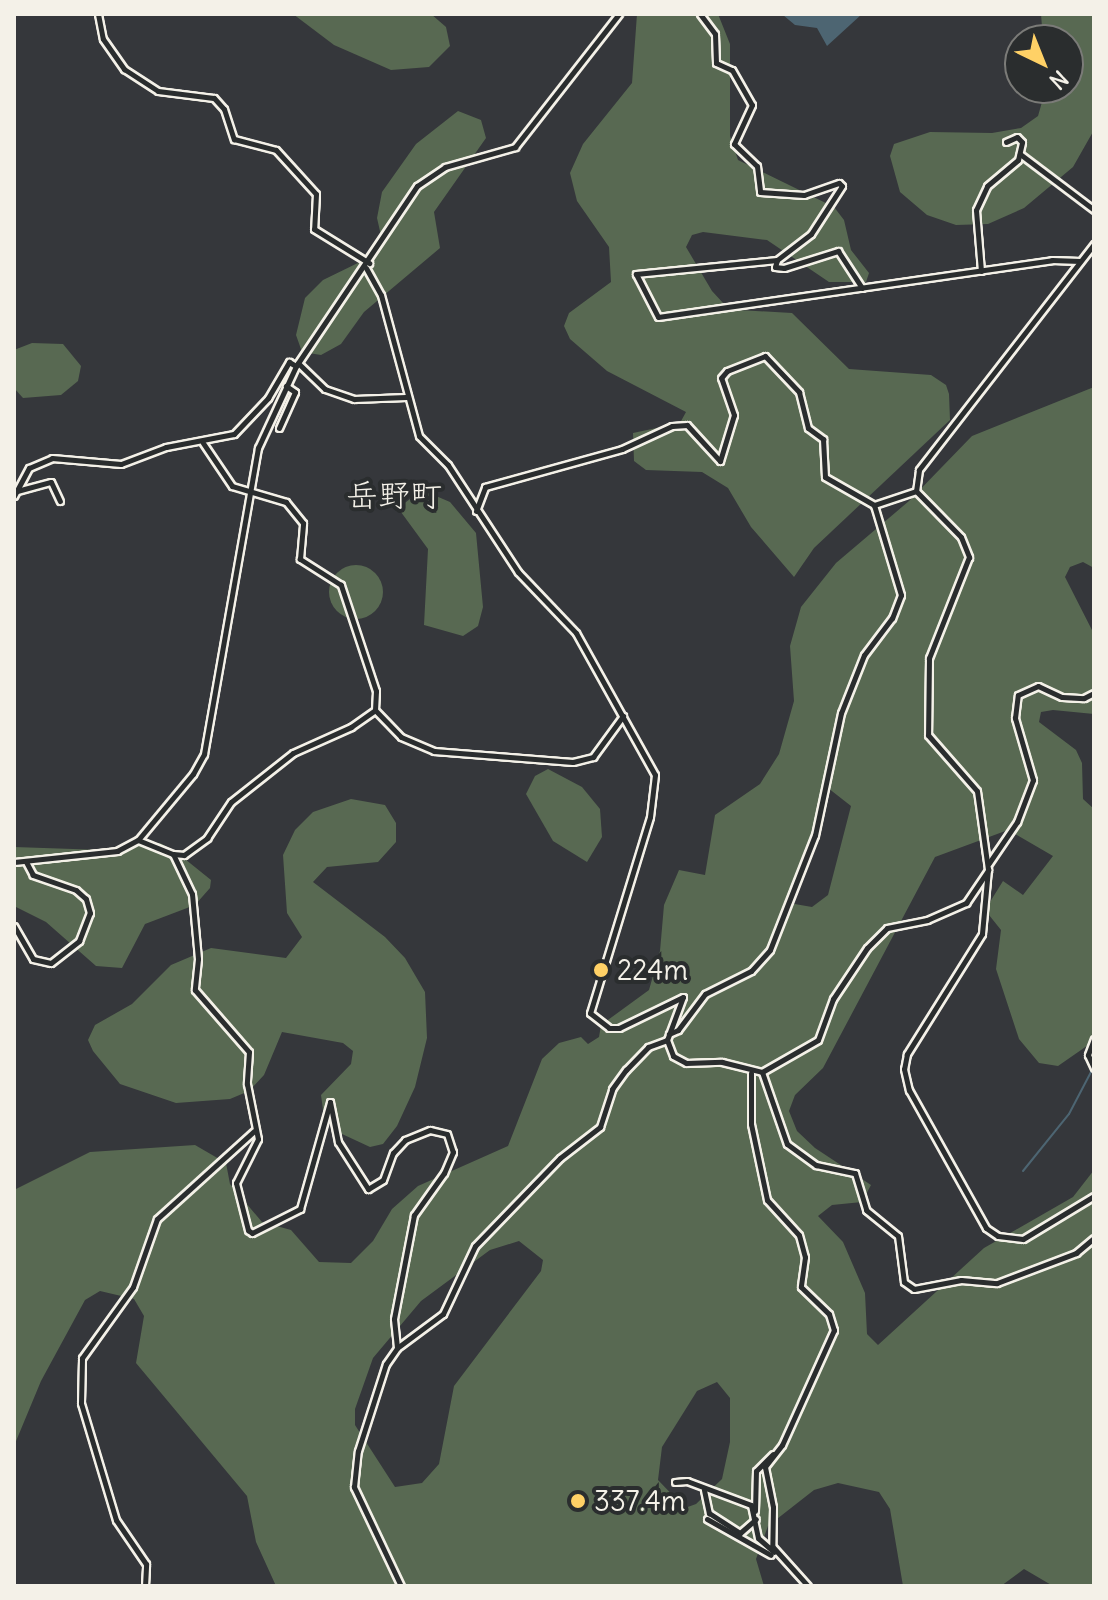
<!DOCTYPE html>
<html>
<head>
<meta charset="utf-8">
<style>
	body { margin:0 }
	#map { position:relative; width:1108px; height:1600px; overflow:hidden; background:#35373b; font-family:Delius,"Klee One",sans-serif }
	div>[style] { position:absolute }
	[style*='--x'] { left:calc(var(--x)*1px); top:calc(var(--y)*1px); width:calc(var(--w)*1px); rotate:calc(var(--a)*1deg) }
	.green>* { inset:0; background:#586952 }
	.round { border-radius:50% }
	.water>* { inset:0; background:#4d6572 }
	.stream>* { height:2px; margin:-1px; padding:0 1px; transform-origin:1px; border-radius:1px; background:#4d6572 }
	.roads { filter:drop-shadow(2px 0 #f4f1e8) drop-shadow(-2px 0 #f4f1e8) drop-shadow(0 2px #f4f1e8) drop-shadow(0 -2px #f4f1e8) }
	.minor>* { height:5px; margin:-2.5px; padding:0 2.5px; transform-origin:2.5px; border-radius:2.5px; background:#2a2d2e }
	.dots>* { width:22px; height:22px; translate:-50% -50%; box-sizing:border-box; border:4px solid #2a2d2e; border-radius:50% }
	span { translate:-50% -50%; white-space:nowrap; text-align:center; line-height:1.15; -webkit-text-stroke:8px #2a2d2e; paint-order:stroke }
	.poi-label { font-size:28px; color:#f4f1e8 }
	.left { translate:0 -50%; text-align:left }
	.quarter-label { font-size:32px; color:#f4f1e8 }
	.frame { position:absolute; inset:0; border:16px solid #f4f1e8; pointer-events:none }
	.north { position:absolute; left:1004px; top:24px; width:80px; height:80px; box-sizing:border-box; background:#2a2d2e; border:2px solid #7b7b78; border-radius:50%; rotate:137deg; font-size:22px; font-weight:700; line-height:32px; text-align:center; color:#f4f1e8 }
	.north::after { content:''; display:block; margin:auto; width:28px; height:36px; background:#ffd166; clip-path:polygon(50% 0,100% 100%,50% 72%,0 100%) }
</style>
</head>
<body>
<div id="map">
	<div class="green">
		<i style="clip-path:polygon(293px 14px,431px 14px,446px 27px,450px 46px,429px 67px,391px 70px,334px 45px)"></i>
		<i style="clip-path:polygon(637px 14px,718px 14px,730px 44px,730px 136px,738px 160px,834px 207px,844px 220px,851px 250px,869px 273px,866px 282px,829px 282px,767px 240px,703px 232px,692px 235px,686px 247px,712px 291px,724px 304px,739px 310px,792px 313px,849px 369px,931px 375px,946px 385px,949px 394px,950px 420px,814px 548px,794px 577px,751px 527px,728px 488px,702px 472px,646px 470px,634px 461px,633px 433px,680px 423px,686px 412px,607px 371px,570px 339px,564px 326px,569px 313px,611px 282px,609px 247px,577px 201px,570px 173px,583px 144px,632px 83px)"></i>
		<i style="clip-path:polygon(1041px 14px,1094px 14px,1094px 130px,1073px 167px,1024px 208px,988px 224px,956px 225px,927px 215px,900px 192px,890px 156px,894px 144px,930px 132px,992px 133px,1021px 128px,1038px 116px,1046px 88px,1068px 88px,1068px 40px,1043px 40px)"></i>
		<i style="clip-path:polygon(458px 111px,481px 120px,486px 138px,434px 212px,440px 248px,364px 312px,341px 344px,321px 355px,302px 352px,296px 335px,305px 298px,323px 280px,364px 260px,382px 240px,377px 218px,382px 192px,416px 144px)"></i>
		<i style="clip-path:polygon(32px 343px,63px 344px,81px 366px,78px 381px,61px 395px,23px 398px,14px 388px,14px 350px)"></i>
		<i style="clip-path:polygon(evenodd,1094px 387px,1094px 568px,1083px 562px,1070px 567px,1065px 577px,1094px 634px,1094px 714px,1053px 710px,1041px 712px,1039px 722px,1076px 750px,1082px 763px,1083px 799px,1094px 809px,1094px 1041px,1058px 1066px,1039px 1063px,1019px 1039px,996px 969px,1001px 930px,985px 910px,1003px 881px,1023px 895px,1053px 856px,1008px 830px,935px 857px,823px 1068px,795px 1095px,789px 1111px,797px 1131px,815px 1148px,871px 1185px,862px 1202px,832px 1205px,818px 1216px,843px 1242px,865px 1293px,867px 1334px,878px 1345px,984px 1248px,1073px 1197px,1094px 1170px,1094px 1586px,1053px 1586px,1024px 1569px,1001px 1586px,903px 1586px,890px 1509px,879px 1492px,838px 1483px,814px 1490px,768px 1526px,756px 1559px,764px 1586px,276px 1586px,256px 1542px,247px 1496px,136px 1363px,144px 1316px,134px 1299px,100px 1291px,85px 1300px,41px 1381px,14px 1446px,14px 1190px,90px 1152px,195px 1145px,226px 1163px,230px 1184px,262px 1222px,291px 1230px,319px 1262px,351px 1263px,373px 1241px,392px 1209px,418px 1186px,508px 1146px,542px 1059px,559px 1043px,581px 1037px,588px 1044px,599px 1037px,601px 1025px,649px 990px,660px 951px,664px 905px,679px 870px,705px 875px,715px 815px,760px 784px,779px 754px,794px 701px,790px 646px,801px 607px,836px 563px,909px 501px,972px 436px,1094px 387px,828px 788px,851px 806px,828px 895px,812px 907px,789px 903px,828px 788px,1094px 387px,519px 1241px,543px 1260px,541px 1271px,454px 1386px,439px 1464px,422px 1483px,395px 1487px,355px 1425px,355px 1409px,373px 1358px,421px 1301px,490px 1250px,519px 1241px,1094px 387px,717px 1382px,730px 1398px,730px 1442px,722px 1479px,696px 1504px,685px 1508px,658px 1480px,662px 1447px,697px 1391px,717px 1382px)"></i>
		<i style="clip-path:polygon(422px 490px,450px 502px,476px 533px,483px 607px,478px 626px,463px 636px,424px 625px,428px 549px,398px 508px)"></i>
		<i class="round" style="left:329px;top:565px;width:54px;height:54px"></i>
		<i style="clip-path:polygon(548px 769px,582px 787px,600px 809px,602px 837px,587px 862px,553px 841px,526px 794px,535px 776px)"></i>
		<i style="clip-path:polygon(351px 799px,385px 805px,396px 823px,396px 842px,378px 862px,327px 867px,313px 882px,385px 937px,405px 958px,425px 992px,427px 1038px,415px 1087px,397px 1126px,383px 1144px,370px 1147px,342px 1134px,323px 1110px,321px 1095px,351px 1064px,353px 1051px,343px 1043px,282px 1032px,264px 1075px,249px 1091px,230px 1099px,176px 1103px,120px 1084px,93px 1051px,88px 1040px,95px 1025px,132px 1004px,171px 965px,211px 948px,286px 958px,302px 937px,287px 913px,283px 855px,295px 830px,313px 812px)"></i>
		<i style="clip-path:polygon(140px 843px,160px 843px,175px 851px,211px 880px,210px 888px,195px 905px,145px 924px,122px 968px,96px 966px,46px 922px,14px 906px,14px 847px,103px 850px)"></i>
	</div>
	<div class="water">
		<i style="clip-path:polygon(862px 14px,827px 46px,817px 28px,795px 25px,783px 15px)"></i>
	</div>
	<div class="stream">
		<i style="--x:1023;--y:1171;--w:73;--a:-51.1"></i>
		<i style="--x:1069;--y:1114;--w:50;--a:-62.4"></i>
	</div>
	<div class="roads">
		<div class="minor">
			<i style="--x:98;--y:14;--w:25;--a:79"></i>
			<i style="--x:103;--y:39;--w:37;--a:55"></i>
			<i style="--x:124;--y:69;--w:40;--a:32.9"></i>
			<i style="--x:158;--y:91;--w:56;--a:7.1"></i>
			<i style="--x:214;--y:98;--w:15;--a:48"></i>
			<i style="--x:224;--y:109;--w:32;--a:72"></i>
			<i style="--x:234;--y:139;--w:43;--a:14.7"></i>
			<i style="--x:276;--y:150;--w:59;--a:47.7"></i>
			<i style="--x:316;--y:194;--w:35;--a:93"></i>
			<i style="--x:314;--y:229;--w:65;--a:31.7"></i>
			<i style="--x:700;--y:14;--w:25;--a:53"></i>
			<i style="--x:715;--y:34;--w:29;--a:88"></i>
			<i style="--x:716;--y:63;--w:17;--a:24"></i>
			<i style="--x:732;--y:70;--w:40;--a:60.3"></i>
			<i style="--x:752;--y:105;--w:43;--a:114.8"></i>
			<i style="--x:734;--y:144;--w:32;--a:44"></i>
			<i style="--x:757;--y:166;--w:26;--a:83"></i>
			<i style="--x:760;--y:192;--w:44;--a:3.9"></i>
			<i style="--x:804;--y:195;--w:37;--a:-19"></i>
			<i style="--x:839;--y:183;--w:4;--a:45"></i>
			<i style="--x:842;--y:186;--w:57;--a:122.9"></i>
			<i style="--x:811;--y:234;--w:43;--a:142.6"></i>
			<i style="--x:777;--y:260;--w:142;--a:174.3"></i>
			<i style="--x:636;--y:274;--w:48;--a:62.9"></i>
			<i style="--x:658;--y:317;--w:398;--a:-8.2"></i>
			<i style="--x:1052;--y:260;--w:28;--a:2"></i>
			<i style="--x:1020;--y:154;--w:93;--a:37.1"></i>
			<i style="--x:1094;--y:244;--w:286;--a:127.8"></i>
			<i style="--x:919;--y:470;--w:21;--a:98"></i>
			<i style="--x:916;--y:491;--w:64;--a:45.6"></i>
			<i style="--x:961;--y:537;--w:22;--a:68"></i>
			<i style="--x:969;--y:557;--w:109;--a:111.6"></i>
			<i style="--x:929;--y:658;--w:77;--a:90.7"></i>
			<i style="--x:928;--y:735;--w:74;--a:48.8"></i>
			<i style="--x:977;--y:791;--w:79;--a:82"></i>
			<i style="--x:988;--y:869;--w:65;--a:95.3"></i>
			<i style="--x:982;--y:934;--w:142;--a:122"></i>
			<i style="--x:907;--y:1054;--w:15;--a:101"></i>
			<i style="--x:904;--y:1069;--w:22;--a:77"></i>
			<i style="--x:909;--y:1090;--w:158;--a:60.8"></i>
			<i style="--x:986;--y:1228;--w:14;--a:34"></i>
			<i style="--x:998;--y:1236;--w:25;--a:7"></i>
			<i style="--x:1023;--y:1239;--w:83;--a:-31.2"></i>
			<i style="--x:777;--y:260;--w:7;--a:106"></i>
			<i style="--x:775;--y:267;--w:9;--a:6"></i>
			<i style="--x:784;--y:268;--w:57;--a:-17.5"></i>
			<i style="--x:838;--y:251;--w:44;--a:57"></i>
			<i style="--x:366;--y:268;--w:31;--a:61"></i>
			<i style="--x:381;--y:295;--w:146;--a:74.9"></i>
			<i style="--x:419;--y:436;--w:41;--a:45"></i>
			<i style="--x:448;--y:465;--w:128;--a:56.8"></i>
			<i style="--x:518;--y:572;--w:84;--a:46.4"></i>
			<i style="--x:576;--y:633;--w:162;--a:60.9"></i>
			<i style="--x:655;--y:775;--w:42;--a:96.8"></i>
			<i style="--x:650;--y:817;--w:205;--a:107"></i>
			<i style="--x:590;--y:1013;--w:24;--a:38"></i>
			<i style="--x:609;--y:1028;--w:10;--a:0"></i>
			<i style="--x:619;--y:1028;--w:71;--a:-25.8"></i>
			<i style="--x:981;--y:271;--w:61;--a:-94.7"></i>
			<i style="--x:976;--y:210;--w:26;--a:-65"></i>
			<i style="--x:987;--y:186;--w:40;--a:-40"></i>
			<i style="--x:1018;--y:160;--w:18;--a:-77"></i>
			<i style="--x:1022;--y:142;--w:7;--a:-135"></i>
			<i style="--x:1017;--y:137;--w:12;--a:156"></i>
			<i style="--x:298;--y:363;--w:37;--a:44"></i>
			<i style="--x:325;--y:389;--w:31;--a:19"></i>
			<i style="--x:354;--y:399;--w:52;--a:-2.2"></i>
			<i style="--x:279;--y:428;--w:39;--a:-66"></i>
			<i style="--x:295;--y:392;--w:11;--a:-146"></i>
			<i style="--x:17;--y:491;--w:35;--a:-15"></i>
			<i style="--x:51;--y:482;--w:21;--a:65"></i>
			<i style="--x:14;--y:496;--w:32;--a:-62"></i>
			<i style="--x:29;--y:468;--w:25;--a:-23"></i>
			<i style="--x:52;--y:458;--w:69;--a:5"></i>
			<i style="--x:121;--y:464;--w:48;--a:-20.7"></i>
			<i style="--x:166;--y:447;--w:69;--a:-10.8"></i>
			<i style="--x:234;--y:434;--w:50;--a:-46.6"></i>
			<i style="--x:268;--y:398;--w:42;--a:-59.7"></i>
			<i style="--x:289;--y:362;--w:8;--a:30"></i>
			<i style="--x:874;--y:505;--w:44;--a:-18.4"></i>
			<i style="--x:476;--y:511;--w:26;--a:-69"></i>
			<i style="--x:485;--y:487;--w:142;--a:-15.5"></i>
			<i style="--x:622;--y:449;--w:55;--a:-24.7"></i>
			<i style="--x:672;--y:426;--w:15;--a:-4"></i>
			<i style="--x:687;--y:425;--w:49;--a:47.5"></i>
			<i style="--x:720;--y:461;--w:48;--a:-73.1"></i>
			<i style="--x:734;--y:415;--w:39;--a:-109"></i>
			<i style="--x:721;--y:378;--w:9;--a:-49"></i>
			<i style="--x:727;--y:371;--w:41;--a:-21.5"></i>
			<i style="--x:765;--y:356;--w:50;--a:46.6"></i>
			<i style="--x:799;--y:392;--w:37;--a:76"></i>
			<i style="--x:808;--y:428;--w:19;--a:36"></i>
			<i style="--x:823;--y:439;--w:38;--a:87"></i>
			<i style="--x:825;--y:477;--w:56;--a:29.7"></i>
			<i style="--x:874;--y:505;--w:94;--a:73.3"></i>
			<i style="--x:901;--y:595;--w:25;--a:111"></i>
			<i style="--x:892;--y:618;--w:46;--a:127.1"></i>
			<i style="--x:864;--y:655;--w:62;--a:111.6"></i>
			<i style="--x:841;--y:713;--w:125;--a:102"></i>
			<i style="--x:815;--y:835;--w:123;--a:111.4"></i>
			<i style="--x:770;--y:950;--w:28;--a:132"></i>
			<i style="--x:751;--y:971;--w:51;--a:153.4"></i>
			<i style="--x:705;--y:994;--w:45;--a:126.9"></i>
			<i style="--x:678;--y:1030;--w:10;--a:156"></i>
			<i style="--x:375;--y:710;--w:37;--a:46"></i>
			<i style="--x:401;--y:737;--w:36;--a:23"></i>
			<i style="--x:434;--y:751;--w:139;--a:4.5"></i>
			<i style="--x:573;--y:762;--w:21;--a:-14"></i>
			<i style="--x:593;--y:757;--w:51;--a:-53.8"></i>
			<i style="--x:138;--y:840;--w:38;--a:22"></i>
			<i style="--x:173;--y:854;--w:44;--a:64.6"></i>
			<i style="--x:192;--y:894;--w:65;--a:84.7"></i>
			<i style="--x:198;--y:959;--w:31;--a:96"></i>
			<i style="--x:195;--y:990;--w:82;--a:48.9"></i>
			<i style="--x:249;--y:1052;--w:32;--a:94"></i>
			<i style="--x:247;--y:1084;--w:56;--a:78.7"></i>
			<i style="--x:258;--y:1139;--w:49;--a:116.6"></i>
			<i style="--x:236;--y:1183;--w:49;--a:75.7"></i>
			<i style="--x:248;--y:1230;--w:5;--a:37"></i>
			<i style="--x:252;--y:1233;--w:54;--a:-26.6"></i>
			<i style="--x:300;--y:1209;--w:111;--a:-74.3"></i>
			<i style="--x:330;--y:1102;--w:41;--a:78.7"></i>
			<i style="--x:338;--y:1142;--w:56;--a:57.4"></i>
			<i style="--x:368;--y:1189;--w:17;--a:-31"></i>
			<i style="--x:383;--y:1180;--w:29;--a:-70"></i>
			<i style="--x:393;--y:1153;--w:18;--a:-47"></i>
			<i style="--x:405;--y:1140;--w:27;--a:-22"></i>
			<i style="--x:430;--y:1130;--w:17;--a:13"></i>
			<i style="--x:447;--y:1134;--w:19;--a:72"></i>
			<i style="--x:453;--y:1152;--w:23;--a:113"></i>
			<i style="--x:444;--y:1173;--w:52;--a:125.5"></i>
			<i style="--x:414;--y:1215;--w:106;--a:100.9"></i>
			<i style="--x:394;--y:1319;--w:29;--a:84"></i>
			<i style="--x:173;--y:854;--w:11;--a:5"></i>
			<i style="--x:184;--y:855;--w:29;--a:-36"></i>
			<i style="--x:207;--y:838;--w:43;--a:-56.3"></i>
			<i style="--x:231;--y:802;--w:79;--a:-38.3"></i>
			<i style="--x:293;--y:753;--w:64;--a:-24.1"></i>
			<i style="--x:351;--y:727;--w:29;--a:-35"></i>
			<i style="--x:375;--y:710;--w:19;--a:-87"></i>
			<i style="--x:376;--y:691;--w:112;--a:-108.3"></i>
			<i style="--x:341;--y:585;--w:49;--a:-147.6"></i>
			<i style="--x:300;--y:559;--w:36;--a:-85"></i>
			<i style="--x:303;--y:523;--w:27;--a:-129"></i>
			<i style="--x:286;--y:502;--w:56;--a:-163.5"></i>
			<i style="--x:232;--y:486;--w:52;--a:-124"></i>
			<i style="--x:14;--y:862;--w:104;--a:-6.1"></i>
			<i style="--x:117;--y:851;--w:24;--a:-28"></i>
			<i style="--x:138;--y:840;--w:86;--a:-50.2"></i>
			<i style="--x:193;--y:774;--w:23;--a:-61"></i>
			<i style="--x:204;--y:754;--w:311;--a:-80"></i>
			<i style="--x:258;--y:448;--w:90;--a:-65.1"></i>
			<i style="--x:296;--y:366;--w:217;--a:-56.1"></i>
			<i style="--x:417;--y:186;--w:34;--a:-34"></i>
			<i style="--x:445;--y:167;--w:73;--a:-15.9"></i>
			<i style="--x:515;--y:147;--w:169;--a:-52"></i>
			<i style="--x:989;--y:863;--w:50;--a:-55.7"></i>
			<i style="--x:1017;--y:822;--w:45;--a:-69.1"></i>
			<i style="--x:1033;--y:780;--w:65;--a:-106.2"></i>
			<i style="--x:1015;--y:718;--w:23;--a:-83"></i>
			<i style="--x:1018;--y:695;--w:22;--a:-24"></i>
			<i style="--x:1038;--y:686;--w:26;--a:25"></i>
			<i style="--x:1062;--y:697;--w:22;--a:3"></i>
			<i style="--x:1084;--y:698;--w:11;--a:-27"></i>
			<i style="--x:14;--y:926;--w:38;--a:60"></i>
			<i style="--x:33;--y:959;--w:18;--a:13"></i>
			<i style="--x:51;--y:963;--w:36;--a:-38"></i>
			<i style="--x:79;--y:941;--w:30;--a:-69"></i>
			<i style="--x:90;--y:913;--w:15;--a:-106"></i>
			<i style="--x:86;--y:899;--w:13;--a:-138"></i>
			<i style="--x:76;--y:890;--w:46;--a:-160.8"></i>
			<i style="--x:33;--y:875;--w:15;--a:-118"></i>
			<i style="--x:683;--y:997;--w:46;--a:110.4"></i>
			<i style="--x:667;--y:1040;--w:17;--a:69"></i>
			<i style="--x:673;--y:1056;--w:15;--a:28"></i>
			<i style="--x:686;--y:1063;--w:36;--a:-2"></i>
			<i style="--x:722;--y:1062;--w:41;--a:14"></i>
			<i style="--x:762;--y:1072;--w:64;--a:-29.7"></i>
			<i style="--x:818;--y:1040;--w:44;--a:-69.9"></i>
			<i style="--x:833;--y:999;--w:61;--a:-56.3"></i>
			<i style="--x:867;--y:948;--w:28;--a:-45"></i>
			<i style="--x:887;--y:928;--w:41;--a:-11.3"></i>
			<i style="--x:927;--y:920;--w:43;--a:-23.6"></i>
			<i style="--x:966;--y:903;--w:40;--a:-56"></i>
			<i style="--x:1094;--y:1039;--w:17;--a:111"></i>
			<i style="--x:1088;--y:1055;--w:14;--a:65"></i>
			<i style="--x:762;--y:1072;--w:76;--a:70.9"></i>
			<i style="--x:787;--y:1144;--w:36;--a:36"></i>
			<i style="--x:816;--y:1165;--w:40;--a:12"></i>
			<i style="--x:855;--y:1173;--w:39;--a:73"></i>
			<i style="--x:866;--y:1210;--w:41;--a:39.1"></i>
			<i style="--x:898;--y:1236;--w:46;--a:82.6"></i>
			<i style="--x:904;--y:1282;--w:12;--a:35"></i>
			<i style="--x:914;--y:1289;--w:48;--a:-10.8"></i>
			<i style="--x:961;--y:1280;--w:36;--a:5"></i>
			<i style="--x:997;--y:1283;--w:85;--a:-20.8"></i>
			<i style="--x:1076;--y:1253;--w:23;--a:-40"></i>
			<i style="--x:751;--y:1073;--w:51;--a:90"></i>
			<i style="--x:751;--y:1124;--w:78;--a:78.1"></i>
			<i style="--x:767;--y:1200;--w:47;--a:47.6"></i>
			<i style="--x:799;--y:1235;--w:23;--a:75"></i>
			<i style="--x:805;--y:1257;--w:30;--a:98"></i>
			<i style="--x:801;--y:1287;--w:39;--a:44"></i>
			<i style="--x:829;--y:1314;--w:17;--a:73"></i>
			<i style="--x:834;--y:1330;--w:126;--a:114.3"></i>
			<i style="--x:782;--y:1445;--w:28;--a:128"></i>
			<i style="--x:765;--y:1467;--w:41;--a:78.7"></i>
			<i style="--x:773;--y:1507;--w:39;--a:91"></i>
			<i style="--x:772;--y:1546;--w:54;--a:48"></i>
			<i style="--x:675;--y:1482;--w:12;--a:-5"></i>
			<i style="--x:687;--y:1481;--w:68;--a:20.6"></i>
			<i style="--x:751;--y:1505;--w:34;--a:78"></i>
			<i style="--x:758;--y:1538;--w:21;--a:41"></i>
			<i style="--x:704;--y:1490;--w:24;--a:78"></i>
			<i style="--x:709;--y:1513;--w:37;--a:33"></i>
			<i style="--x:740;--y:1533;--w:21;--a:-41"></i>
			<i style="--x:755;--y:1511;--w:40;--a:-88.6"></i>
			<i style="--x:756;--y:1471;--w:24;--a:-45"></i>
			<i style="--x:707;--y:1519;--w:73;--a:29.4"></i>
			<i style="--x:145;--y:1586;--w:22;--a:-87"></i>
			<i style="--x:146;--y:1564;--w:53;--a:-124.3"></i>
			<i style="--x:116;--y:1520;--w:122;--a:-106.7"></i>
			<i style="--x:81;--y:1403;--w:45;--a:-88.7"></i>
			<i style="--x:82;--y:1358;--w:87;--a:-54.3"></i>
			<i style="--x:133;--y:1287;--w:72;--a:-70.6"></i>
			<i style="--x:157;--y:1219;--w:131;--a:-42.2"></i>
			<i style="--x:401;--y:1586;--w:110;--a:-115.4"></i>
			<i style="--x:354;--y:1487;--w:36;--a:-84"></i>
			<i style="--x:358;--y:1451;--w:91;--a:-72.2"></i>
			<i style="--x:386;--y:1364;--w:19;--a:-55"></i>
			<i style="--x:397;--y:1348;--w:57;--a:-36.5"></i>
			<i style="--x:443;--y:1314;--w:75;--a:-64.8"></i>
			<i style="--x:475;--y:1246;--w:122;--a:-46"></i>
			<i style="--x:560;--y:1158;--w:51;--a:-37.8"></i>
			<i style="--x:600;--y:1127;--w:40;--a:-72"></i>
			<i style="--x:612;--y:1089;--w:24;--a:-54"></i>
			<i style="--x:626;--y:1070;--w:32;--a:-46"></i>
			<i style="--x:648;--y:1047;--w:20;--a:-20"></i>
		</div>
	</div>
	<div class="dots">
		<i style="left:601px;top:970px;background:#ffd166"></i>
		<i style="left:578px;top:1501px;background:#ffd166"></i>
	</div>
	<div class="poi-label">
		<span class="left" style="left:617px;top:970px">224m</span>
		<span class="left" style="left:594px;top:1501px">337.4m</span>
	</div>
	<div class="quarter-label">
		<span style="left:394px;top:495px">岳野町</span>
	</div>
	<div class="frame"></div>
	<div class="north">N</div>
</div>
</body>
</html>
